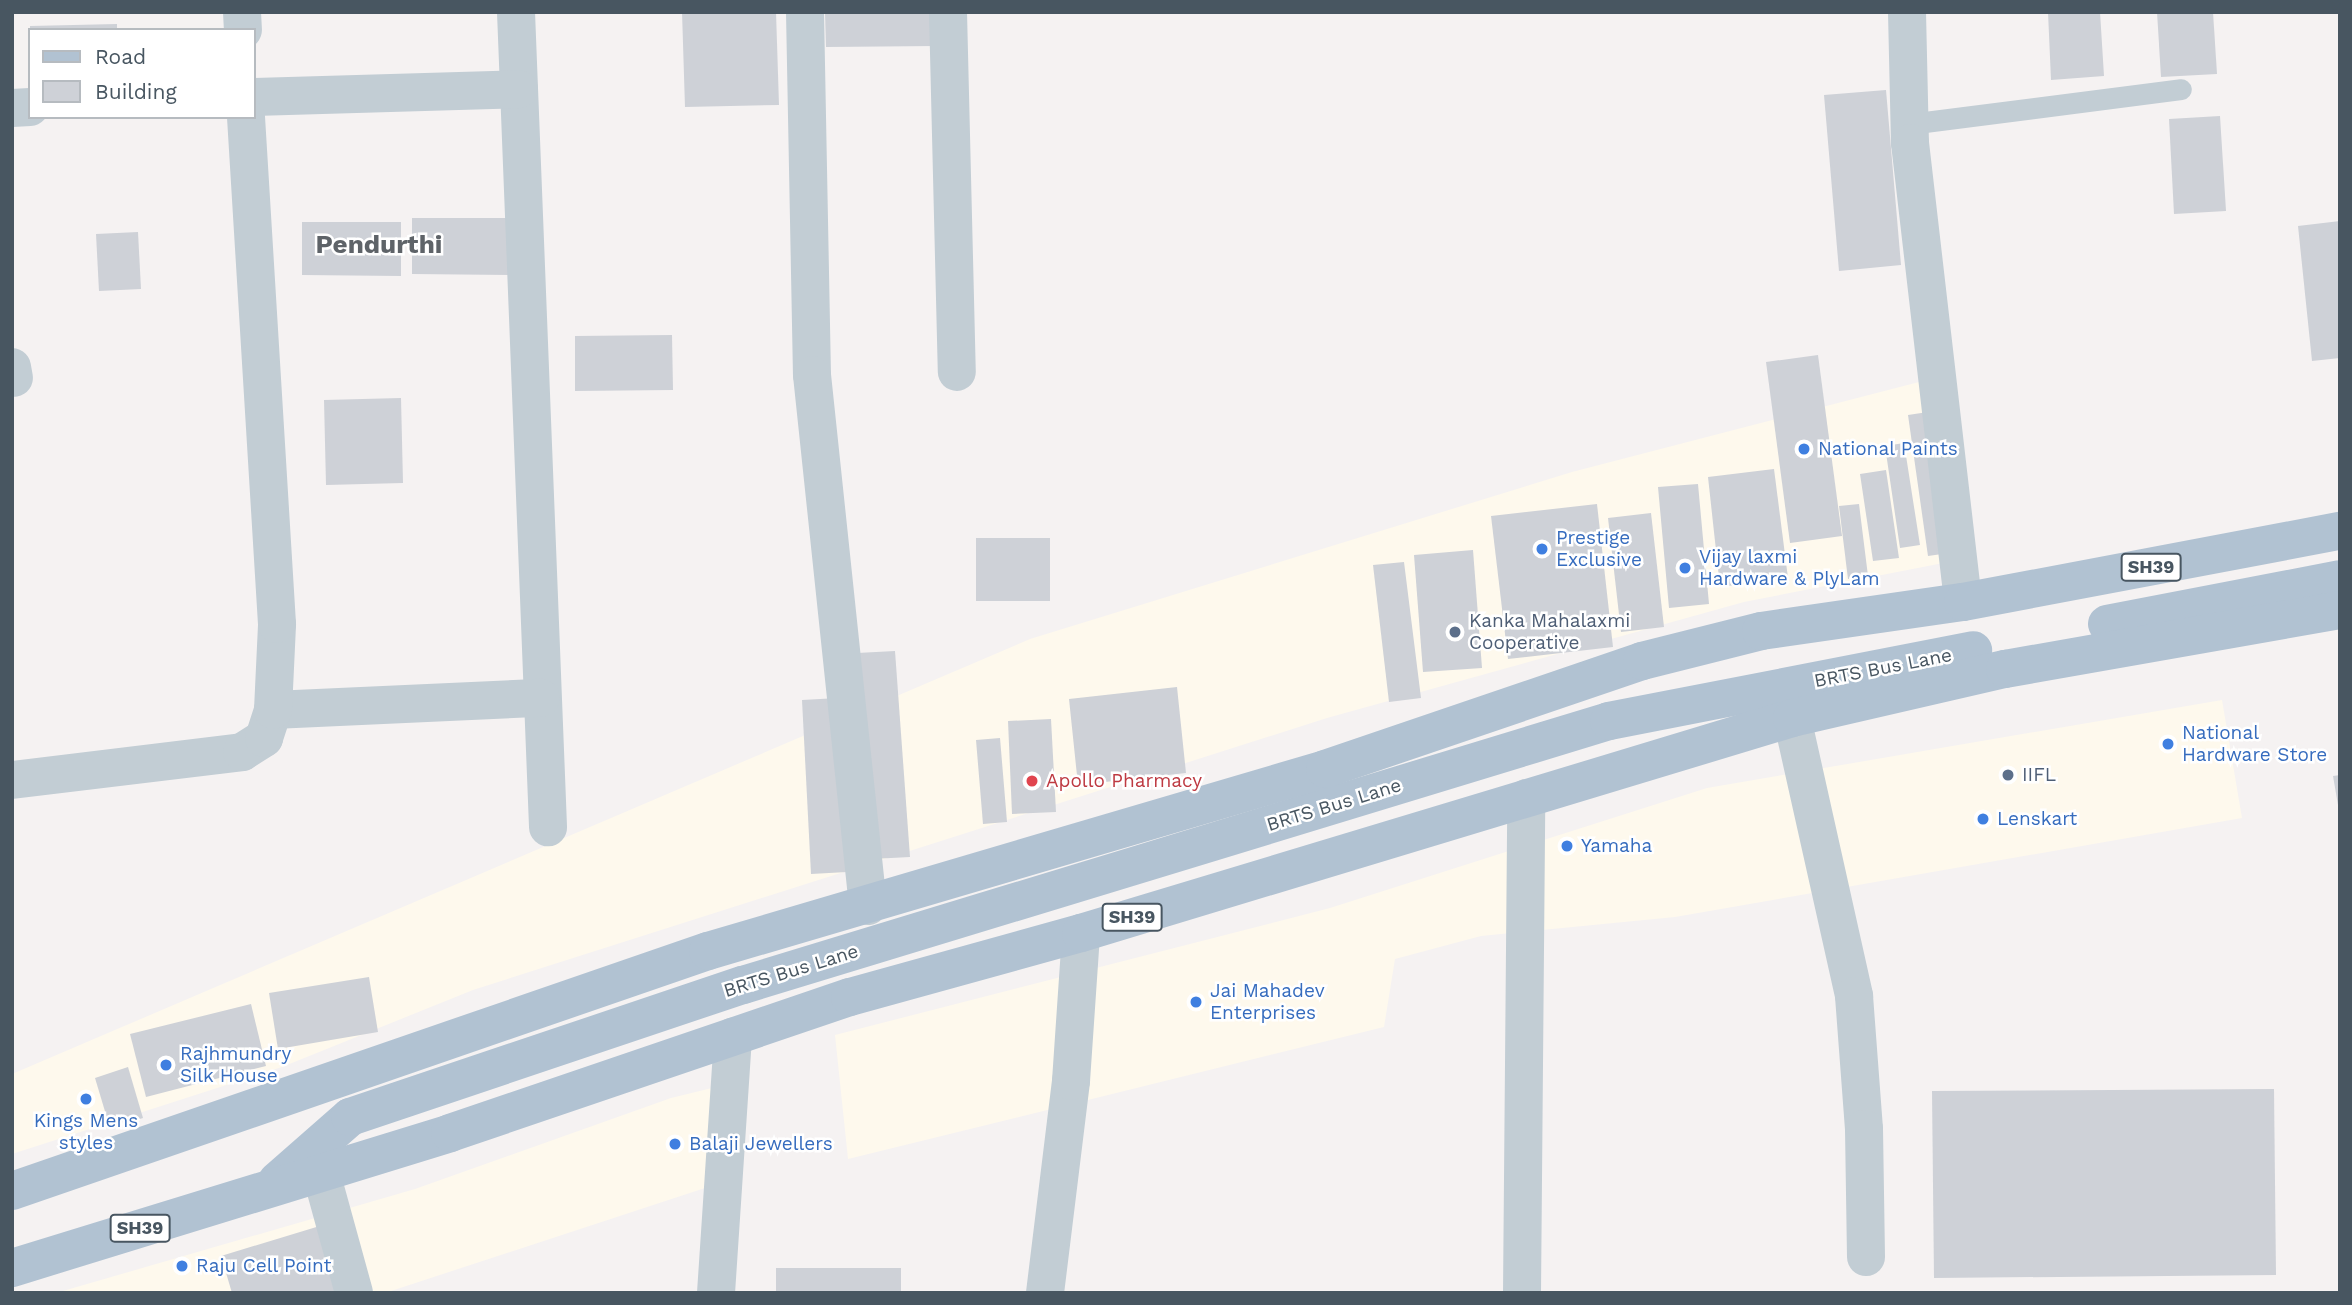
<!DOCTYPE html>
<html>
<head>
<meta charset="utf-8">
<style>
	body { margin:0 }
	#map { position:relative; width:2352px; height:1305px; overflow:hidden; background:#f5f2f2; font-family:"Work Sans",sans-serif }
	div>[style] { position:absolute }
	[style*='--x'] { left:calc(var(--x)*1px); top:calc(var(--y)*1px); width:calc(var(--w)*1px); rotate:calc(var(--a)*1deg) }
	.commercial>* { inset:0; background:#fef9ed }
	.building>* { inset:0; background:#ced1d7 }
	.service>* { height:21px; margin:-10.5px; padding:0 10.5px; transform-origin:10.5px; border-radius:10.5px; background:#c2cdd4 }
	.minor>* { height:38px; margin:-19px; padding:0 19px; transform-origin:19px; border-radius:19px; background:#c2cdd4 }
	.primary>* { height:38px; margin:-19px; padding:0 19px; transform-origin:19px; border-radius:19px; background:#b1c2d2 }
	.dots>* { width:19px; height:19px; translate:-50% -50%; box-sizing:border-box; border:4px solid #fff; border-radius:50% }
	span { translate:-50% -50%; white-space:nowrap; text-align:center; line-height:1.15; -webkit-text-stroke:5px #fff; paint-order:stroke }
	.shield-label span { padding:2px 5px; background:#fff; border:2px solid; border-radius:5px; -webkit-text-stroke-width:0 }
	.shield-label { font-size:18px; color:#485661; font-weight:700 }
	.shop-label { font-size:19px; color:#366cbe }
	.left { translate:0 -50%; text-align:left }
	.service-label { font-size:19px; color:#4e5e75 }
	.street-label { font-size:19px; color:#485661 }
	.health-label { font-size:19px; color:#be3a42 }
	.district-label { font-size:26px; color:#5e6368; font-weight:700 }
	.frame { position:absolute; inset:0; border:14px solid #485661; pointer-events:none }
	.legend { position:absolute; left:28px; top:28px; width:228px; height:91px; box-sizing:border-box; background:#fff; border:2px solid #b6bbc0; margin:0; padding:9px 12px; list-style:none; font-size:21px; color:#485661 }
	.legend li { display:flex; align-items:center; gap:14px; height:35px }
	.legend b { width:35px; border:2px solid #b6bbc0 }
</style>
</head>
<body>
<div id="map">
	<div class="commercial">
		<i style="clip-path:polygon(1950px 374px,1969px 558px,1744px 602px,1327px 718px,473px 990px,282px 1067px,12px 1154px,12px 1074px,1030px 639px,1572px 472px)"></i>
		<i style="clip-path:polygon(2222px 700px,2242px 818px,1675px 917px,1481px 936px,1395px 959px,1384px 1027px,848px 1159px,835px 1035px,1330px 908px,1707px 788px)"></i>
		<i style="clip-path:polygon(712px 1088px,705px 1188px,385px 1293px,56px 1293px,415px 1189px,671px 1098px)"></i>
	</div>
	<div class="building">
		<i style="clip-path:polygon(682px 12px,776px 12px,779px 105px,685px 107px)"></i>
		<i style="clip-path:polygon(825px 12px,936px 12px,936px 46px,826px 47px)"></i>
		<i style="clip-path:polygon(2048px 12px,2100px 12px,2104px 76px,2051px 80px)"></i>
		<i style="clip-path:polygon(2157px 12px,2213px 12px,2217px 74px,2161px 77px)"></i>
		<i style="clip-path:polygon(117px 24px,117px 30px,30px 30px,30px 26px)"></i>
		<i style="clip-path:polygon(1886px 90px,1901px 265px,1839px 271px,1824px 95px)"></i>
		<i style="clip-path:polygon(2220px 116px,2226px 211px,2174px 214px,2169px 119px)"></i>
		<i style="clip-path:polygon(412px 218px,511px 218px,511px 275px,412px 274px)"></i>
		<i style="clip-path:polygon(2340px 221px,2340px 358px,2312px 361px,2298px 226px)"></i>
		<i style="clip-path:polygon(302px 222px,401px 222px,401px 276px,302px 275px)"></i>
		<i style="clip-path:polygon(138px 232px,141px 289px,99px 291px,96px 234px)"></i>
		<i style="clip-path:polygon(672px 335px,673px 390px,575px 391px,575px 336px)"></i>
		<i style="clip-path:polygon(1818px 355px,1842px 536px,1790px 543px,1766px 362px)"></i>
		<i style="clip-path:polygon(401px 398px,403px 483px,326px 485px,324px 400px)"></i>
		<i style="clip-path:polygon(1928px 412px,1949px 553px,1928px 556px,1908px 415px)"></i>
		<i style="clip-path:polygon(1904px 443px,1920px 545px,1900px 548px,1885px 446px)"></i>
		<i style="clip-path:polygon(1774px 469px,1788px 578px,1720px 587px,1708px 477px)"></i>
		<i style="clip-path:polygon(1886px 470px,1899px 558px,1873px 561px,1860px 474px)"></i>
		<i style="clip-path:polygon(1698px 484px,1709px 604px,1669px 608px,1658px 487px)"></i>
		<i style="clip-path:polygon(1597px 504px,1613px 647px,1508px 659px,1491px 516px)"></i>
		<i style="clip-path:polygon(1859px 504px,1868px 576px,1848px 579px,1839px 506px)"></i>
		<i style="clip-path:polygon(1651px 513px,1664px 627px,1621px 632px,1608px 518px)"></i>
		<i style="clip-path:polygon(976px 538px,1050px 538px,1050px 601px,976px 601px)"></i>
		<i style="clip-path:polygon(1473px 550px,1482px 668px,1423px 672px,1414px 555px)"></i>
		<i style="clip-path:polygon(1404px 562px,1421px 698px,1389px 702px,1373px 565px)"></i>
		<i style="clip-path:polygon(895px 651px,910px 857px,872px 859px,857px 653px)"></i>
		<i style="clip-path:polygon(1177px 687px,1186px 773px,1078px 785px,1069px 699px)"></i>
		<i style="clip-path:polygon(838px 698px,847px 872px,811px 874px,802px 700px)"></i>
		<i style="clip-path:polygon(1051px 719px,1056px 812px,1012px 814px,1008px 721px)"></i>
		<i style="clip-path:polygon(1000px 738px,1007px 822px,983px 824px,976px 740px)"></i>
		<i style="clip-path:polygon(2340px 775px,2340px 805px,2338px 805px,2333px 776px)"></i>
		<i style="clip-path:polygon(369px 977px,378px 1032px,278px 1049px,269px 993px)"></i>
		<i style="clip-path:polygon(251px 1004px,266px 1066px,146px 1097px,130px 1034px)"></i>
		<i style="clip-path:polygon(128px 1067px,143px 1118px,110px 1128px,95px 1078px)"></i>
		<i style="clip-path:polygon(2274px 1089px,2276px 1275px,1934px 1278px,1932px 1091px)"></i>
		<i style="clip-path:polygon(323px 1225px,343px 1293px,232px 1293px,221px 1256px)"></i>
		<i style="clip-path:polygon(776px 1268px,901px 1268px,901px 1293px,776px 1293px)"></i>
	</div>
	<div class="service">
		<i style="--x:1909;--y:124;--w:274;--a:-7.3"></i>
	</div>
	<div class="minor">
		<i style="--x:242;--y:12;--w:18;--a:87"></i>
		<i style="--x:516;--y:12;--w:816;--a:87.75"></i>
		<i style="--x:805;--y:12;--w:363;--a:88.9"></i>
		<i style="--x:812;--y:375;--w:534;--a:83.98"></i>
		<i style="--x:948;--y:12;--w:360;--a:88.6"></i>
		<i style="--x:1907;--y:12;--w:131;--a:88.7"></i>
		<i style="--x:1910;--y:143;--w:462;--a:83.4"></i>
		<i style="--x:254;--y:97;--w:265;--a:-1.7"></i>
		<i style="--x:12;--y:108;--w:18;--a:-3"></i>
		<i style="--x:12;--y:367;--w:11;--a:80"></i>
		<i style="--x:273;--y:710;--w:268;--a:-2.6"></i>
		<i style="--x:1792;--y:718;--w:285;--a:77.4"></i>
		<i style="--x:1854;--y:996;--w:133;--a:85.7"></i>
		<i style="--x:1864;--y:1129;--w:128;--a:89.1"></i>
		<i style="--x:12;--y:780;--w:232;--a:-6.9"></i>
		<i style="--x:242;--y:752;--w:26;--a:-32"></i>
		<i style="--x:264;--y:738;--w:29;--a:-72"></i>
		<i style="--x:273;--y:710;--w:86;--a:-87.3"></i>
		<i style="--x:277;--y:624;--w:508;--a:-93.5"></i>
		<i style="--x:321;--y:1173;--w:124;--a:74.6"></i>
		<i style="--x:716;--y:1293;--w:257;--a:-86.2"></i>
		<i style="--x:1045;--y:1293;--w:214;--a:-83"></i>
		<i style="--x:1071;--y:1081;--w:148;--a:-86.1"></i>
		<i style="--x:1522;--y:1293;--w:495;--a:-89.5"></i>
	</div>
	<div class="primary">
		<i style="--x:2107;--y:624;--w:237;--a:-10.9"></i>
		<i style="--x:277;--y:1181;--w:97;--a:-41.2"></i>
		<i style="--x:350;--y:1117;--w:415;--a:-18.6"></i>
		<i style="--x:743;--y:985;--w:905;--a:-16.95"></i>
		<i style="--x:1609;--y:721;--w:371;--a:-11"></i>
		<i style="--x:12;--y:1191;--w:736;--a:-19.03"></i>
		<i style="--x:708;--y:951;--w:643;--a:-16.43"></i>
		<i style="--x:1325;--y:769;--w:335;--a:-18.8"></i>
		<i style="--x:1642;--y:661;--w:123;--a:-14.1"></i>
		<i style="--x:1761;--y:631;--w:204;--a:-8.2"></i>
		<i style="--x:1963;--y:602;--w:384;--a:-10.7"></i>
		<i style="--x:12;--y:1268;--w:458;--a:-17.1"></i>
		<i style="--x:450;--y:1133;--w:422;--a:-18.8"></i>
		<i style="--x:850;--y:997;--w:240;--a:-15.5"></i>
		<i style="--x:1081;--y:933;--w:743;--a:-16.82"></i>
		<i style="--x:1792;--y:718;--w:219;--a:-13"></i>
		<i style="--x:2005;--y:669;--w:340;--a:-10"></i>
	</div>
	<div class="dots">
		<i style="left:1804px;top:449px;background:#3f7fe0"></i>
		<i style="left:1542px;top:549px;background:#3f7fe0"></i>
		<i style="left:1685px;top:568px;background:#3f7fe0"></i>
		<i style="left:1455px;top:632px;background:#5c6f8a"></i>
		<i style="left:2168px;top:744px;background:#3f7fe0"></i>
		<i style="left:2008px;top:775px;background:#5c6f8a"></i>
		<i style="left:1032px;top:781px;background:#e0444e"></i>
		<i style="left:1983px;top:819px;background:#3f7fe0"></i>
		<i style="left:1567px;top:846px;background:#3f7fe0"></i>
		<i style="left:1196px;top:1002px;background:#3f7fe0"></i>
		<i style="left:166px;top:1065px;background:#3f7fe0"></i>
		<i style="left:86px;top:1099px;background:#3f7fe0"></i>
		<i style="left:675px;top:1144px;background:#3f7fe0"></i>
		<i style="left:182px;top:1266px;background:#3f7fe0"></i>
	</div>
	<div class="shield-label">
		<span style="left:2151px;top:567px">SH39</span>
		<span style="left:1132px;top:917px">SH39</span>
		<span style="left:140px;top:1228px">SH39</span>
	</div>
	<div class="shop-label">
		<span class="left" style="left:1818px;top:449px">National Paints</span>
		<span class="left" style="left:1556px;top:549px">Prestige<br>Exclusive</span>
		<span class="left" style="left:1699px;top:568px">Vijay laxmi<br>Hardware &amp; PlyLam</span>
		<span class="left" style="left:2182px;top:744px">National<br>Hardware Store</span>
		<span class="left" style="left:1997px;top:819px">Lenskart</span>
		<span class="left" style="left:1581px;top:846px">Yamaha</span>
		<span class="left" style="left:1210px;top:1002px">Jai Mahadev<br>Enterprises</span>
		<span class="left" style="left:180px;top:1065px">Rajhmundry<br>Silk House</span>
		<span style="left:86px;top:1132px">Kings Mens<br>styles</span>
		<span class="left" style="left:689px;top:1144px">Balaji Jewellers</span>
		<span class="left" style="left:196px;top:1266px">Raju Cell Point</span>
	</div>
	<div class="service-label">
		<span class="left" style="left:1469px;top:632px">Kanka Mahalaxmi<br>Cooperative</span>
		<span class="left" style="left:2022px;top:775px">IIFL</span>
	</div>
	<div class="street-label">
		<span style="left:1883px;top:668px;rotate:-11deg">BRTS Bus Lane</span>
		<span style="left:1334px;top:805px;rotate:-17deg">BRTS Bus Lane</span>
		<span style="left:791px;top:971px;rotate:-17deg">BRTS Bus Lane</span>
	</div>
	<div class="health-label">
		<span class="left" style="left:1046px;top:781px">Apollo Pharmacy</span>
	</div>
	<div class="district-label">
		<span style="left:379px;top:245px">Pendurthi</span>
	</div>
	<div class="frame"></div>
	<ul class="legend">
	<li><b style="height:9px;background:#b1c2d2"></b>Road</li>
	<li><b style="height:19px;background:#ced1d7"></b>Building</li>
	</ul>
</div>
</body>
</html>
